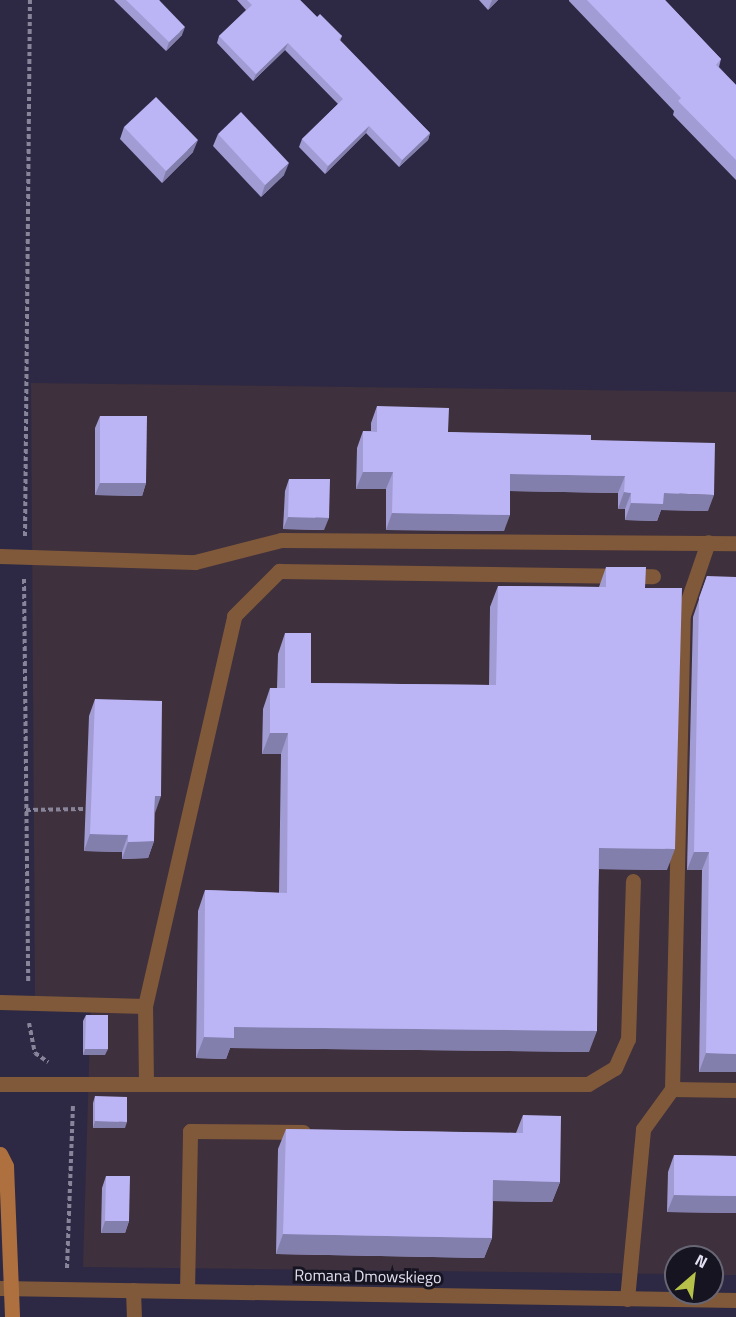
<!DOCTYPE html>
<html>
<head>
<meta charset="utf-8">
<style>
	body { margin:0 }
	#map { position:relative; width:736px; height:1317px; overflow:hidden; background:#2d2944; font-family:"Titillium Web",sans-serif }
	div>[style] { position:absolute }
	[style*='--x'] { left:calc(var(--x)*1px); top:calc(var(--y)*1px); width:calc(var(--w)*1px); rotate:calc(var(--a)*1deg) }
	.industrial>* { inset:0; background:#3e303c }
	.path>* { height:4px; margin-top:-2px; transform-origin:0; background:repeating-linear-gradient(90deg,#88859b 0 4.5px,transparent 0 7.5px) }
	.lane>* { height:15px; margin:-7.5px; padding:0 7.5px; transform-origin:7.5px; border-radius:7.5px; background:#80593b }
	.street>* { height:15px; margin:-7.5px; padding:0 7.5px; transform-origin:7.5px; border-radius:7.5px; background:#80593b }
	.secondary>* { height:15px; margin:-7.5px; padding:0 7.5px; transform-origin:7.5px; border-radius:7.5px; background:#ae703e }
	.wall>* { inset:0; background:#a19cd3 }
	.shaded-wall>* { inset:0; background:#837fac }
	.building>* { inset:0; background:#bbb5f5 }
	span { translate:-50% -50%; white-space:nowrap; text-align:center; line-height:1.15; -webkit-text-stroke:6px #151420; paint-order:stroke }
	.street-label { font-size:16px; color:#e2e0f2 }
	.north { position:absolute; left:664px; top:1245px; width:60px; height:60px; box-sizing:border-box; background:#151420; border:2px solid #676674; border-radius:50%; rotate:28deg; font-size:16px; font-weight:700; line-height:24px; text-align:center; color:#e2e0f2 }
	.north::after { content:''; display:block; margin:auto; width:21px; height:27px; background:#b6c149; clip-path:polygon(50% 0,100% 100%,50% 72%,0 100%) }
</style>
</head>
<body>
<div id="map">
	<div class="industrial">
		<i style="clip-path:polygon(31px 383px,736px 392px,736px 1275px,712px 1275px,712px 1257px,676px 1257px,676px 1274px,83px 1267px,91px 998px,35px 997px)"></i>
	</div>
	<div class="path">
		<i style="--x:25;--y:536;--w:536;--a:-89.47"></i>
		<i style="--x:24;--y:579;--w:404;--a:89.4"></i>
		<i style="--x:26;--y:810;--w:57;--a:-1"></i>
		<i style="--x:29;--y:1023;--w:31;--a:79"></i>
		<i style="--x:35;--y:1053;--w:16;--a:35"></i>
		<i style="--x:67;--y:1268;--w:163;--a:-87.9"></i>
	</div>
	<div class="lane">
		<i style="--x:0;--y:556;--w:195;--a:1.8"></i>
		<i style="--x:195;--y:562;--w:89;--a:-14.3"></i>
		<i style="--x:281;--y:540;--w:455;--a:0.4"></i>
		<i style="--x:0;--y:1002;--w:145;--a:1.6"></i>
		<i style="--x:0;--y:1084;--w:588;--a:0"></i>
		<i style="--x:588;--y:1084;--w:31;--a:-31"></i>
		<i style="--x:615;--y:1068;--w:32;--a:-66"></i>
		<i style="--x:628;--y:1039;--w:158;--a:-88.2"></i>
		<i style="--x:146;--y:1084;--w:78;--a:-90.7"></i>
		<i style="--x:145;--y:1006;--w:400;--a:-77.1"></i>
		<i style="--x:234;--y:616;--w:64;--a:-45"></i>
		<i style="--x:279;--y:571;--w:374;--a:0.8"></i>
		<i style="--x:672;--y:1089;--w:64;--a:0.9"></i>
		<i style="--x:187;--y:1291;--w:160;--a:-88.9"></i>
		<i style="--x:190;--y:1131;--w:113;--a:0.5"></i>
		<i style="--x:627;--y:1299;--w:171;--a:-84.6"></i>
		<i style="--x:643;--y:1129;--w:49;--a:-54.1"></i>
		<i style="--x:672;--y:1089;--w:474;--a:-88.7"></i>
		<i style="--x:683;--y:615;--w:77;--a:-71.1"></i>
	</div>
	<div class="street">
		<i style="--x:0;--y:1288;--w:736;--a:0.93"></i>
		<i style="--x:133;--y:1290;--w:27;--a:88"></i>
	</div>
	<div class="secondary">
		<i style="--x:0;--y:1154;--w:13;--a:63"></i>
		<i style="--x:6;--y:1166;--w:151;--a:87.7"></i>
	</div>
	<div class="wall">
		<i style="clip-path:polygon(114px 0,159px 0,182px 35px,166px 51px)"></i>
		<i style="clip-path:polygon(237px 0,300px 0,317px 17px,342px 36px,340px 41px,430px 133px,428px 140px,399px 167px,366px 133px,325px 174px,299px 147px,302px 139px,338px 104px,285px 50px,253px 81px,217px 43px,219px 36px,246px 10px)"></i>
		<i style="clip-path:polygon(479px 0,498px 0,488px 10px)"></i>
		<i style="clip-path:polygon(569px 0,665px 0,721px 59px,719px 67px,736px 85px,736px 180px,673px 115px,674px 111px,569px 1px)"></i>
		<i style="clip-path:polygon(124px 127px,193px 152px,162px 183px,120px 139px)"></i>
		<i style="clip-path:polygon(218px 134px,284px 175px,261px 197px,213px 146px)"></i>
		<i style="clip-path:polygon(377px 406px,448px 432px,591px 440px,708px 511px,661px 510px,657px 521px,625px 520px,625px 509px,618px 509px,618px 493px,510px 491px,504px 531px,386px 530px,386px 489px,356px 489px,357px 448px,363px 431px,371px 431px,371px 423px)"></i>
		<i style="clip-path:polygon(100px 416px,146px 483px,142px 496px,95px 495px,95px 428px)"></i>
		<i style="clip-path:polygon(289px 479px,324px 530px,283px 529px,285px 491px)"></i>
		<i style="clip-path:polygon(606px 567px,645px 588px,667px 870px,599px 869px,589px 1052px,230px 1048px,226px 1059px,196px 1058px,198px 911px,205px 890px,279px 893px,281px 754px,262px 754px,263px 709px,270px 688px,277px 688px,278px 654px,285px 633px,311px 683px,489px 685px,490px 607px,498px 586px,599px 587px)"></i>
		<i style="clip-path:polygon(707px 576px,736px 1072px,699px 1072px,702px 870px,687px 870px,693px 617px)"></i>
		<i style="clip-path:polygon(95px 699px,154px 813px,154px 841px,148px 858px,122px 859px,122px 852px,84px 851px,89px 716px)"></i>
		<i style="clip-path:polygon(86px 1015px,105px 1055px,83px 1055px,83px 1021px)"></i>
		<i style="clip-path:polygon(95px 1096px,125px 1128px,93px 1128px,93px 1103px)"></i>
		<i style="clip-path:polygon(523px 1115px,560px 1182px,552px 1202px,493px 1201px,492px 1238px,484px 1258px,276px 1254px,278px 1149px,286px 1129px,516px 1133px)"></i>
		<i style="clip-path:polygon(674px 1155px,736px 1156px,736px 1213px,667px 1212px,668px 1172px)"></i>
		<i style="clip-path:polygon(106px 1176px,129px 1221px,125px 1233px,101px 1233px,102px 1188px)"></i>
	</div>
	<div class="shaded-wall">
		<i style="clip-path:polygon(492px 0,498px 0,488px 10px)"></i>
		<i style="clip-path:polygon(185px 27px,182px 35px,166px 51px,169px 42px)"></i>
		<i style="clip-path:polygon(288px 43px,285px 50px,253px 81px,256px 74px)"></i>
		<i style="clip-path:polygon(369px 126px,366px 133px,325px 174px,328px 166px)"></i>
		<i style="clip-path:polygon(430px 133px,428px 140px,399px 167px,402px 160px)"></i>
		<i style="clip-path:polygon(198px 140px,193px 152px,162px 183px,166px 171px)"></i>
		<i style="clip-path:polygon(289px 163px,284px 175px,261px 197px,265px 185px)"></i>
		<i style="clip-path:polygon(363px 472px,393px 472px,386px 489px,356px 489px)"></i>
		<i style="clip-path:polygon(510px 474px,625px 476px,618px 493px,504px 491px)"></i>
		<i style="clip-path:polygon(100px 483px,146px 483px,142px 496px,95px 495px)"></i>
		<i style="clip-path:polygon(624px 492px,631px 493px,625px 509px,618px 509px)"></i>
		<i style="clip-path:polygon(664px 493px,714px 495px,708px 511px,661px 510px,657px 521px,625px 520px,631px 503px)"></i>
		<i style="clip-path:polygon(392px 513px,510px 515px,504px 531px,386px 530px)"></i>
		<i style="clip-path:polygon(288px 517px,329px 518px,324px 530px,283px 529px)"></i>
		<i style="clip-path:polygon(270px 733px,288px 733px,281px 754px,262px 754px)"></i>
		<i style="clip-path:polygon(155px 796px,161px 796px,155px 813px)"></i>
		<i style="clip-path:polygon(90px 834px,128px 835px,122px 852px,84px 851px)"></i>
		<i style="clip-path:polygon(154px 841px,148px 858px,122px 859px,128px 842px)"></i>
		<i style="clip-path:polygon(599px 848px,675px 849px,667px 870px,591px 869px)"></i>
		<i style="clip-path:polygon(694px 852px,709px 852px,702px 870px,687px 870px)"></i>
		<i style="clip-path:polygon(234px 1027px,597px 1031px,589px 1052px,230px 1048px,226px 1059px,196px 1058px,204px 1037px)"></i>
		<i style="clip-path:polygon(85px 1049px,108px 1049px,105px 1055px,83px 1055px)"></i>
		<i style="clip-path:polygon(706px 1053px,736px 1054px,736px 1072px,699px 1072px)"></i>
		<i style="clip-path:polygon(95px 1121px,127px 1122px,125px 1128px,93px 1128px)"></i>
		<i style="clip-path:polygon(493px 1180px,560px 1182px,552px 1202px,485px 1201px)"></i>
		<i style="clip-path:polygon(674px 1195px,736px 1196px,736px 1213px,667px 1212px)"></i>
		<i style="clip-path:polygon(105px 1221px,129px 1221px,125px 1233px,101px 1233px)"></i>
		<i style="clip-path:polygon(283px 1234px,492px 1238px,484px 1258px,276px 1254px)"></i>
	</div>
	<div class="building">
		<i style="clip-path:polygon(126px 0,159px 0,185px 27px,169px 42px)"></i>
		<i style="clip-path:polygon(247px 0,300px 0,317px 17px,320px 14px,342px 36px,339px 39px,430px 133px,402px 160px,369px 126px,328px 166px,302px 139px,343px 99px,288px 43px,256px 74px,219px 36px,252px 5px)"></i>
		<i style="clip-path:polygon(587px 0,665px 0,721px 59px,716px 65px,736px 85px,736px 160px,678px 101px,681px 98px)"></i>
		<i style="clip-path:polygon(156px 97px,198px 140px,166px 171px,124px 127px)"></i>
		<i style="clip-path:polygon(241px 112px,289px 163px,265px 185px,218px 134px)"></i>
		<i style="clip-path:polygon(377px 406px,449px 408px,448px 432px,591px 435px,591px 440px,715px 443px,714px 495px,664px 493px,663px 504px,631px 503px,631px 493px,624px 492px,625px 476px,510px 474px,510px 515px,392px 513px,393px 472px,363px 472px,363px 431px,377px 432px)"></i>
		<i style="clip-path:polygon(100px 416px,147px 416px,146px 483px,100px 483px)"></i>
		<i style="clip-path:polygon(289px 479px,330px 479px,329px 518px,288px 517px)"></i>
		<i style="clip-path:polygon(606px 567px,646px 567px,645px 588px,682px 588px,675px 849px,599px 848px,597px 1031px,234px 1027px,234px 1038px,204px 1037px,205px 890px,287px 893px,288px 733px,270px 733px,270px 688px,285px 688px,285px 633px,311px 633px,311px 683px,496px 685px,498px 586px,606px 587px)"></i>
		<i style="clip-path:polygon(707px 576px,736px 577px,736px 1054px,706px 1053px,709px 852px,694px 852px,699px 598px)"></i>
		<i style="clip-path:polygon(95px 699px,162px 701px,161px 796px,155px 796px,154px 841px,128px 842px,128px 835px,90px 834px)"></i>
		<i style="clip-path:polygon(86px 1015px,108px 1015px,108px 1049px,85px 1049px)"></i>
		<i style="clip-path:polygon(95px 1096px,127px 1097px,127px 1122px,95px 1121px)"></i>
		<i style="clip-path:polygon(523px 1115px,561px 1116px,560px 1182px,493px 1180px,492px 1238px,283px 1234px,286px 1129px,523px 1133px)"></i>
		<i style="clip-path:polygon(674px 1155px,736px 1156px,736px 1196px,674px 1195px)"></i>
		<i style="clip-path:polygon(106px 1176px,130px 1176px,129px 1221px,105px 1221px)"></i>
	</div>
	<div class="street-label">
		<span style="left:368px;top:1276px;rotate:1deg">Romana Dmowskiego</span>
	</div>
	<div class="north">N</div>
</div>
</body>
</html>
